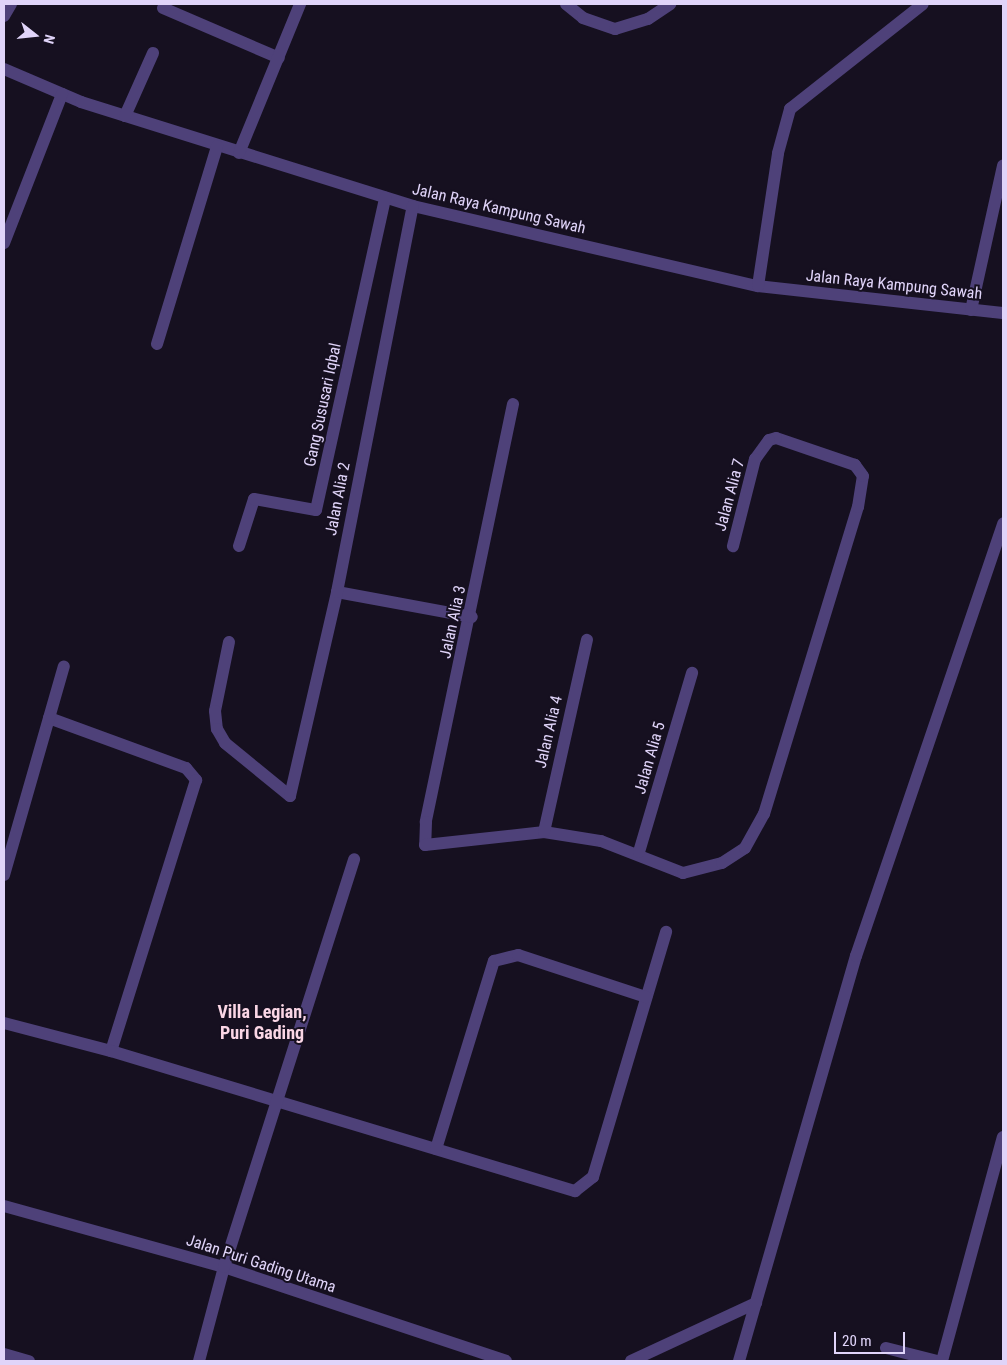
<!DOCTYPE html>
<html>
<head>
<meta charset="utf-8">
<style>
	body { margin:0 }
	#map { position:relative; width:1007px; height:1365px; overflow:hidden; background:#161020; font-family:"Roboto Condensed",sans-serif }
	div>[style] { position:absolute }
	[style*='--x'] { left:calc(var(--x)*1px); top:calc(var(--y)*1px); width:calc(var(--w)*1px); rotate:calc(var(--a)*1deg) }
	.minor>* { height:12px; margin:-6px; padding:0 6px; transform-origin:6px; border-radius:6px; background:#4e4179 }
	span { translate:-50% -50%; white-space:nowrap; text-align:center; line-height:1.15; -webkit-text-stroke:4px #161020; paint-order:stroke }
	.street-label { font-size:16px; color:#e0d4f9 }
	.neighbourhood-label { font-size:18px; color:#fad6e5; font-weight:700 }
	.frame { position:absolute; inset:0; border:5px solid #e0d4f9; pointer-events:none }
	.north { position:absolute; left:10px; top:10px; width:50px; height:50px; -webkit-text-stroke:4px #161020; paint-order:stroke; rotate:106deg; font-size:14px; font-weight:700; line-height:20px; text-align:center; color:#e0d4f9 }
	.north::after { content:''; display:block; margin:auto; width:18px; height:22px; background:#e0d4f9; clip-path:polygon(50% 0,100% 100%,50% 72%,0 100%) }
	.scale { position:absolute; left:834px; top:1332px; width:71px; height:22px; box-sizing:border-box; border:2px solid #e0d4f9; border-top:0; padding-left:6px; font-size:15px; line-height:18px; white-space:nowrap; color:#e0d4f9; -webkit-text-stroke:4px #161020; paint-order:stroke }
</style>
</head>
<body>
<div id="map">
	<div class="minor">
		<i style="--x:566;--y:4;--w:22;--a:39"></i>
		<i style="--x:583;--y:18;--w:34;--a:19"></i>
		<i style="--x:615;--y:29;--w:34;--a:-17"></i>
		<i style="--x:648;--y:19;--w:27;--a:-34"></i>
		<i style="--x:163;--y:8;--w:126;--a:23.3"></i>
		<i style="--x:4;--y:16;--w:14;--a:-60"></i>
		<i style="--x:4;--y:69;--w:84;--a:23.2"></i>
		<i style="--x:81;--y:102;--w:348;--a:17.4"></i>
		<i style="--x:413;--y:206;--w:354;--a:13.1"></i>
		<i style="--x:758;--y:286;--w:246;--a:6.3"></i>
		<i style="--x:125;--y:116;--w:69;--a:-66"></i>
		<i style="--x:239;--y:153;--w:161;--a:-67.7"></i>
		<i style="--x:4;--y:243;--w:160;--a:-68.7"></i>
		<i style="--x:758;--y:286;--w:134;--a:-81.4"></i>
		<i style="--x:778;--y:153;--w:46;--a:-74.7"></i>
		<i style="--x:790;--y:109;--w:169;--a:-38.3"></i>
		<i style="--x:971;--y:310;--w:148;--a:-77.5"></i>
		<i style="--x:157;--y:344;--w:207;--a:-73.1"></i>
		<i style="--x:513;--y:404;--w:427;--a:101.8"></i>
		<i style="--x:426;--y:822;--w:23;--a:92"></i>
		<i style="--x:425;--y:845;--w:120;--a:-6.2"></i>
		<i style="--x:544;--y:832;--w:58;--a:9"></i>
		<i style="--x:601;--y:841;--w:88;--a:21.3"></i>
		<i style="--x:683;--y:873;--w:40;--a:-14.4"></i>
		<i style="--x:722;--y:863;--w:27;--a:-33"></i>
		<i style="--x:745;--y:848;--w:39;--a:-61"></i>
		<i style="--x:764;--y:814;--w:321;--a:-73"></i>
		<i style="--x:858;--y:507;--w:31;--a:-81"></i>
		<i style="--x:863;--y:476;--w:14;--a:-126"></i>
		<i style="--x:855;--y:465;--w:83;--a:-161.1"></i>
		<i style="--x:776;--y:438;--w:7;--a:164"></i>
		<i style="--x:769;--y:440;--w:24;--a:126"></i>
		<i style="--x:755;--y:459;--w:90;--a:104.2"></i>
		<i style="--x:239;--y:546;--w:49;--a:-72.3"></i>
		<i style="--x:254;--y:499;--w:63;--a:10.1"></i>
		<i style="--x:316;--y:510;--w:320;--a:-77.5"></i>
		<i style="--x:337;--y:592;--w:137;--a:10.5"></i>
		<i style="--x:229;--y:642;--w:70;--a:101.5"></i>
		<i style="--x:215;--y:711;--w:18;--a:84"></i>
		<i style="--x:217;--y:729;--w:16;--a:60"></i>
		<i style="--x:225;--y:743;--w:84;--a:39.2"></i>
		<i style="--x:290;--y:796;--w:209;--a:-77"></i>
		<i style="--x:337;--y:592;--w:393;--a:-78.9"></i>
		<i style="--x:49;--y:718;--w:146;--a:20.1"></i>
		<i style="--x:186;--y:768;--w:16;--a:50"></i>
		<i style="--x:196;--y:780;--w:284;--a:107.4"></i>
		<i style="--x:544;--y:832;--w:197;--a:-77.4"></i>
		<i style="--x:639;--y:852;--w:187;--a:-73.5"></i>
		<i style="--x:4;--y:875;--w:217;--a:-74"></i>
		<i style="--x:4;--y:1023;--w:111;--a:14.7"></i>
		<i style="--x:111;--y:1051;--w:485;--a:16.8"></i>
		<i style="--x:575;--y:1191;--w:23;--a:-38"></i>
		<i style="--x:593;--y:1177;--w:256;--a:-73.4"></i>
		<i style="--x:436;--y:1149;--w:197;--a:-72.9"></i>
		<i style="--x:494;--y:961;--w:25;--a:-14"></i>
		<i style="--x:518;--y:955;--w:135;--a:18.2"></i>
		<i style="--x:4;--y:1206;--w:228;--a:15.5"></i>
		<i style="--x:224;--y:1267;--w:297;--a:18.4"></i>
		<i style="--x:886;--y:1348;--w:53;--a:14.3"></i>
		<i style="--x:4;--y:1354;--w:26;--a:16"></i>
		<i style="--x:199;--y:1361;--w:97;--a:-75.1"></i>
		<i style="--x:224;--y:1267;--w:428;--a:-72.3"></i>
		<i style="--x:631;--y:1361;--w:138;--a:-24.9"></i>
		<i style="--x:739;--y:1361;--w:422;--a:-73.9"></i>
		<i style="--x:856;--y:956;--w:457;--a:-71.2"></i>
		<i style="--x:942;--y:1361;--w:232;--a:-74.8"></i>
	</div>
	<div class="street-label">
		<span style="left:499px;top:209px;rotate:13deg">Jalan Raya Kampung Sawah</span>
		<span style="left:894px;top:285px;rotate:6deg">Jalan Raya Kampung Sawah</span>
		<span style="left:323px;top:405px;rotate:-78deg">Gang Sususari Iqbal</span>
		<span style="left:730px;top:495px;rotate:-75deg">Jalan Alia 7</span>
		<span style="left:338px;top:499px;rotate:-79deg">Jalan Alia 2</span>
		<span style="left:453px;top:622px;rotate:-78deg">Jalan Alia 3</span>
		<span style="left:549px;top:732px;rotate:-77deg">Jalan Alia 4</span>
		<span style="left:650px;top:758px;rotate:-74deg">Jalan Alia 5</span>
		<span style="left:261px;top:1264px;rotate:18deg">Jalan Puri Gading Utama</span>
	</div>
	<div class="neighbourhood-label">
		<span style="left:262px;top:1023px">Villa Legian,<br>Puri Gading</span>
	</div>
	<div class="frame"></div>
	<div class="north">N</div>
	<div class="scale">20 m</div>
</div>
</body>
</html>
